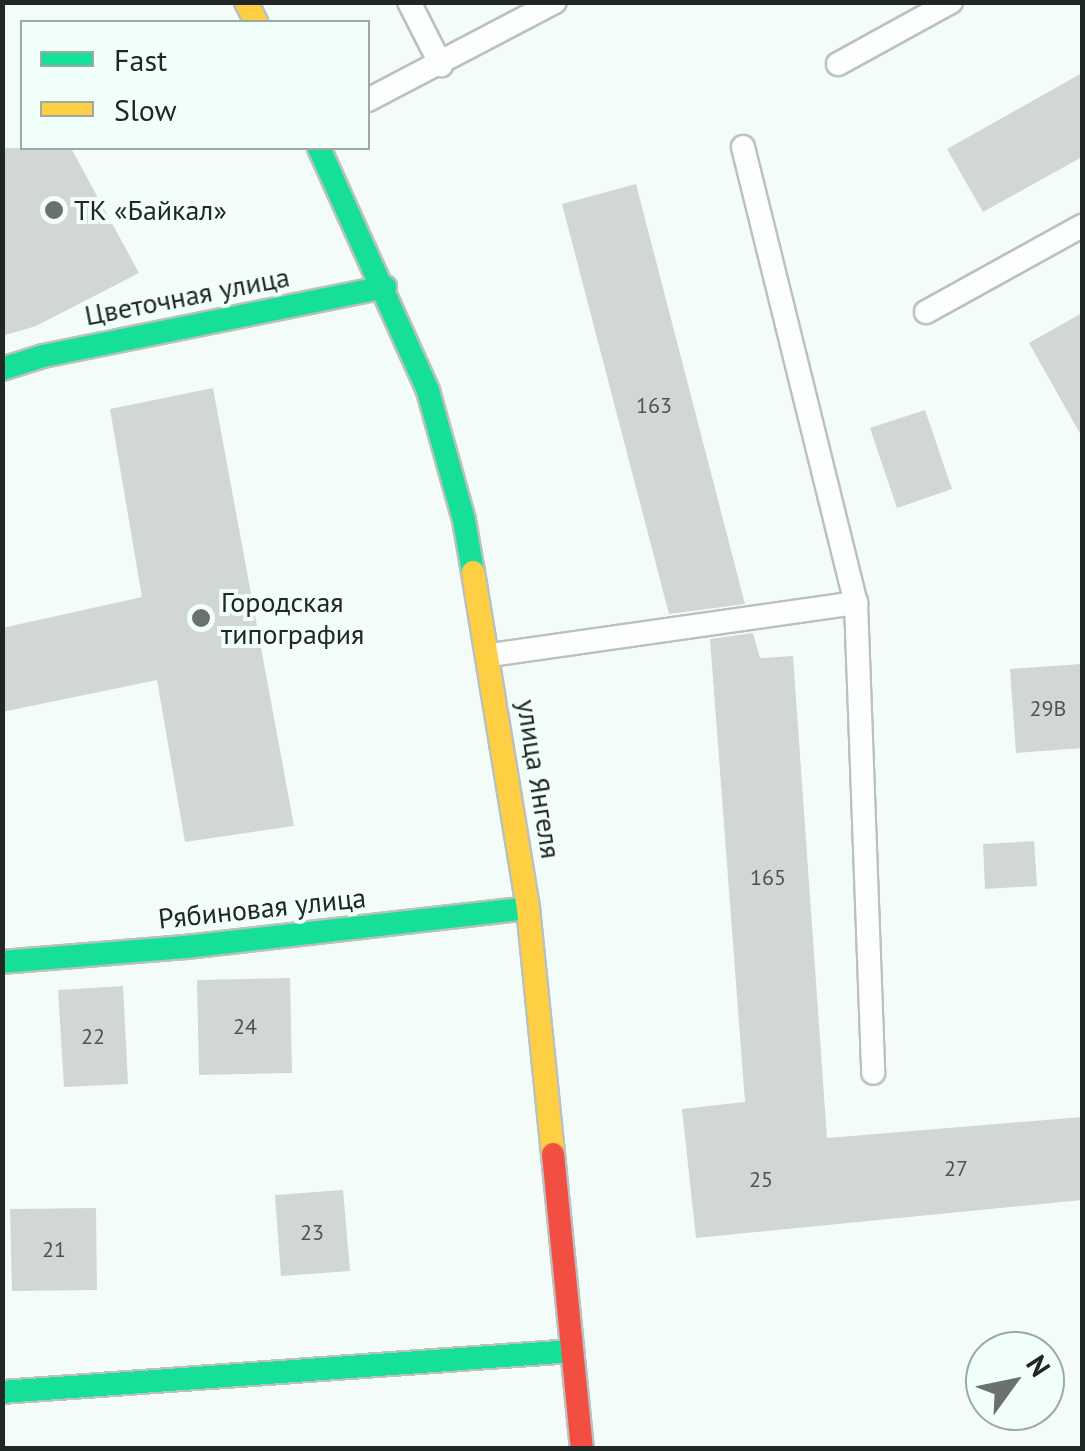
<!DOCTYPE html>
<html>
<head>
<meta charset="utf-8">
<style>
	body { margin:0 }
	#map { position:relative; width:1085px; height:1451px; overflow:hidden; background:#f4fcf9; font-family:"PT Sans",sans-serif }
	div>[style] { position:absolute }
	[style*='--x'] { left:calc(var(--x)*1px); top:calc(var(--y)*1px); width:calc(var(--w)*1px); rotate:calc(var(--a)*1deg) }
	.building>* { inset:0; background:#d1d7d5 }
	.roads { filter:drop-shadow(2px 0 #bac1bf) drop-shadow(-2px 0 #bac1bf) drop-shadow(0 2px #bac1bf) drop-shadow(0 -2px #bac1bf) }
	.lane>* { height:22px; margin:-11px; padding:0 11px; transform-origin:11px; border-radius:11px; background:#fdfffe }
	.fast>* { height:22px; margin:-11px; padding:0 11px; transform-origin:11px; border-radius:11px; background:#16e098 }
	.slow>* { height:22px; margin:-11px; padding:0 11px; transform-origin:11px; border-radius:11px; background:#ffcf43 }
	.jam>* { height:22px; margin:-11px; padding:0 11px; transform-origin:11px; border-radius:11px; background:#f24e42 }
	.dots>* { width:28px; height:28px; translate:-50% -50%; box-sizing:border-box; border:5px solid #f1fffa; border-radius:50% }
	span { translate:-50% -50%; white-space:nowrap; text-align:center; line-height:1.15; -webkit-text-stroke:8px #f1fffa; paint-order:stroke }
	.number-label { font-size:22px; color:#4c5351 }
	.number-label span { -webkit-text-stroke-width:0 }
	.poi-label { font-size:28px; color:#202725 }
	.left { translate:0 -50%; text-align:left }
	.street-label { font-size:28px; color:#202725 }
	.frame { position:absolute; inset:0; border:5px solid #202725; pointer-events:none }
	.legend { position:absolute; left:20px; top:20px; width:350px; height:130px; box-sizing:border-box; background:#f1fffa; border:2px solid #9da9a5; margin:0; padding:12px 18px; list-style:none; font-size:30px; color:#202725 }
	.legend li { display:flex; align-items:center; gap:20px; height:50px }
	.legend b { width:50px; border:2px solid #9da9a5 }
	.north { position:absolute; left:965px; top:1331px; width:100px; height:100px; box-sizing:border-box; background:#f1fffa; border:2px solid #9da9a5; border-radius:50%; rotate:57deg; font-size:28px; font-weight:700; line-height:40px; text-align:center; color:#202725 }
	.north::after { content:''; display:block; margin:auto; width:35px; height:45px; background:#6a726f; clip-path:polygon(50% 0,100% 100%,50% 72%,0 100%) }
</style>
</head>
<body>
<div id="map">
	<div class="building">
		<i style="clip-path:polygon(1082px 73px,1082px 157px,983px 212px,947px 149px)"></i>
		<i style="clip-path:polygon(2px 148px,71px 148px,139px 273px,36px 326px,2px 336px)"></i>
		<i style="clip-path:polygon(636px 184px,745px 604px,669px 614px,562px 204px)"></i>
		<i style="clip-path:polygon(1082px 313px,1082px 437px,1029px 343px)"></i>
		<i style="clip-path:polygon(213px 388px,294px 826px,185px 842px,157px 680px,2px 712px,2px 628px,142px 597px,110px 409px)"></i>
		<i style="clip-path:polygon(925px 410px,952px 489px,897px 508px,870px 428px)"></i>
		<i style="clip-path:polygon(753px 633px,760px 658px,793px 656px,827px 1138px,1082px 1117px,1082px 1200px,696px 1238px,682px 1109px,745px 1102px,710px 639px)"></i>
		<i style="clip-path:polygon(1082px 664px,1082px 748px,1016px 753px,1010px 669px)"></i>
		<i style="clip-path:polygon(1034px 841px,1037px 886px,985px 889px,983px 844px)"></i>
		<i style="clip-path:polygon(290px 978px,292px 1073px,199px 1075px,197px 980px)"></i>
		<i style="clip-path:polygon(123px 986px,128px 1084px,64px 1087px,58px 990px)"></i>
		<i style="clip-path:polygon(343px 1190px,350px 1271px,281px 1276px,275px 1195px)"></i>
		<i style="clip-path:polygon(96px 1208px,97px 1290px,12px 1291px,10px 1209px)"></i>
	</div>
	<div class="roads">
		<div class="lane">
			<i style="--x:409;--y:2;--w:71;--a:63.1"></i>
			<i style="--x:838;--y:64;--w:129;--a:-28.8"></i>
			<i style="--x:368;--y:100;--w:211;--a:-27.7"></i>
			<i style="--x:743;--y:147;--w:470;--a:76.1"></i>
			<i style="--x:926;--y:312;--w:178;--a:-28.9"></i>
			<i style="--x:490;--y:655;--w:370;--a:-8.1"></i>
			<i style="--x:856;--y:603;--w:470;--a:87.9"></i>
		</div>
		<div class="fast">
			<i style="--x:319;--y:148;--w:266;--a:65.8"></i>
			<i style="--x:428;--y:391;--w:134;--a:74.4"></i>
			<i style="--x:464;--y:520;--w:53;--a:80.2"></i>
			<i style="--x:2;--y:369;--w:43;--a:-17.6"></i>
			<i style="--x:43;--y:356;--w:349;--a:-11.4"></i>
			<i style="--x:2;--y:962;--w:185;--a:-4.7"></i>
			<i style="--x:186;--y:947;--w:344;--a:-6.5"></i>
			<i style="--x:2;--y:1392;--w:571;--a:-4.11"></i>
		</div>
		<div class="slow">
			<i style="--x:246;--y:2;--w:22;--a:63"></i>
			<i style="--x:473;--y:572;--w:340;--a:80.7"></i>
			<i style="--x:528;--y:908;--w:247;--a:84.2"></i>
		</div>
		<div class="jam">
			<i style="--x:553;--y:1154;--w:295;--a:84.4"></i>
		</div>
	</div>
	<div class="dots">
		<i style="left:54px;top:210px;background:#6a726f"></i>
		<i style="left:201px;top:618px;background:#6a726f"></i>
	</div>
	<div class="number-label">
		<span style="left:654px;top:406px">163</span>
		<span style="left:1048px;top:709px">29В</span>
		<span style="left:768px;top:878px">165</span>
		<span style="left:245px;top:1027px">24</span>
		<span style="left:93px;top:1037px">22</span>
		<span style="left:956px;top:1169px">27</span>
		<span style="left:761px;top:1180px">25</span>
		<span style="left:312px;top:1233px">23</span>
		<span style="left:54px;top:1250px">21</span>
	</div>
	<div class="poi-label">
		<span class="left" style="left:74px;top:210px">ТК «Байкал»</span>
		<span class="left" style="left:221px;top:618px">Городская<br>типография</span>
	</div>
	<div class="street-label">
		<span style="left:187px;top:296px;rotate:-11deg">Цветочная улица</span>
		<span style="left:539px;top:779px;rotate:81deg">улица Янгеля</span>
		<span style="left:262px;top:908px;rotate:-6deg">Рябиновая улица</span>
	</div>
	<div class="frame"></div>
	<ul class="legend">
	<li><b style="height:12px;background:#16e098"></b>Fast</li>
	<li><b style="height:12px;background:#ffcf43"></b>Slow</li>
	</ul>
	<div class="north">N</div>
</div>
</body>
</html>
